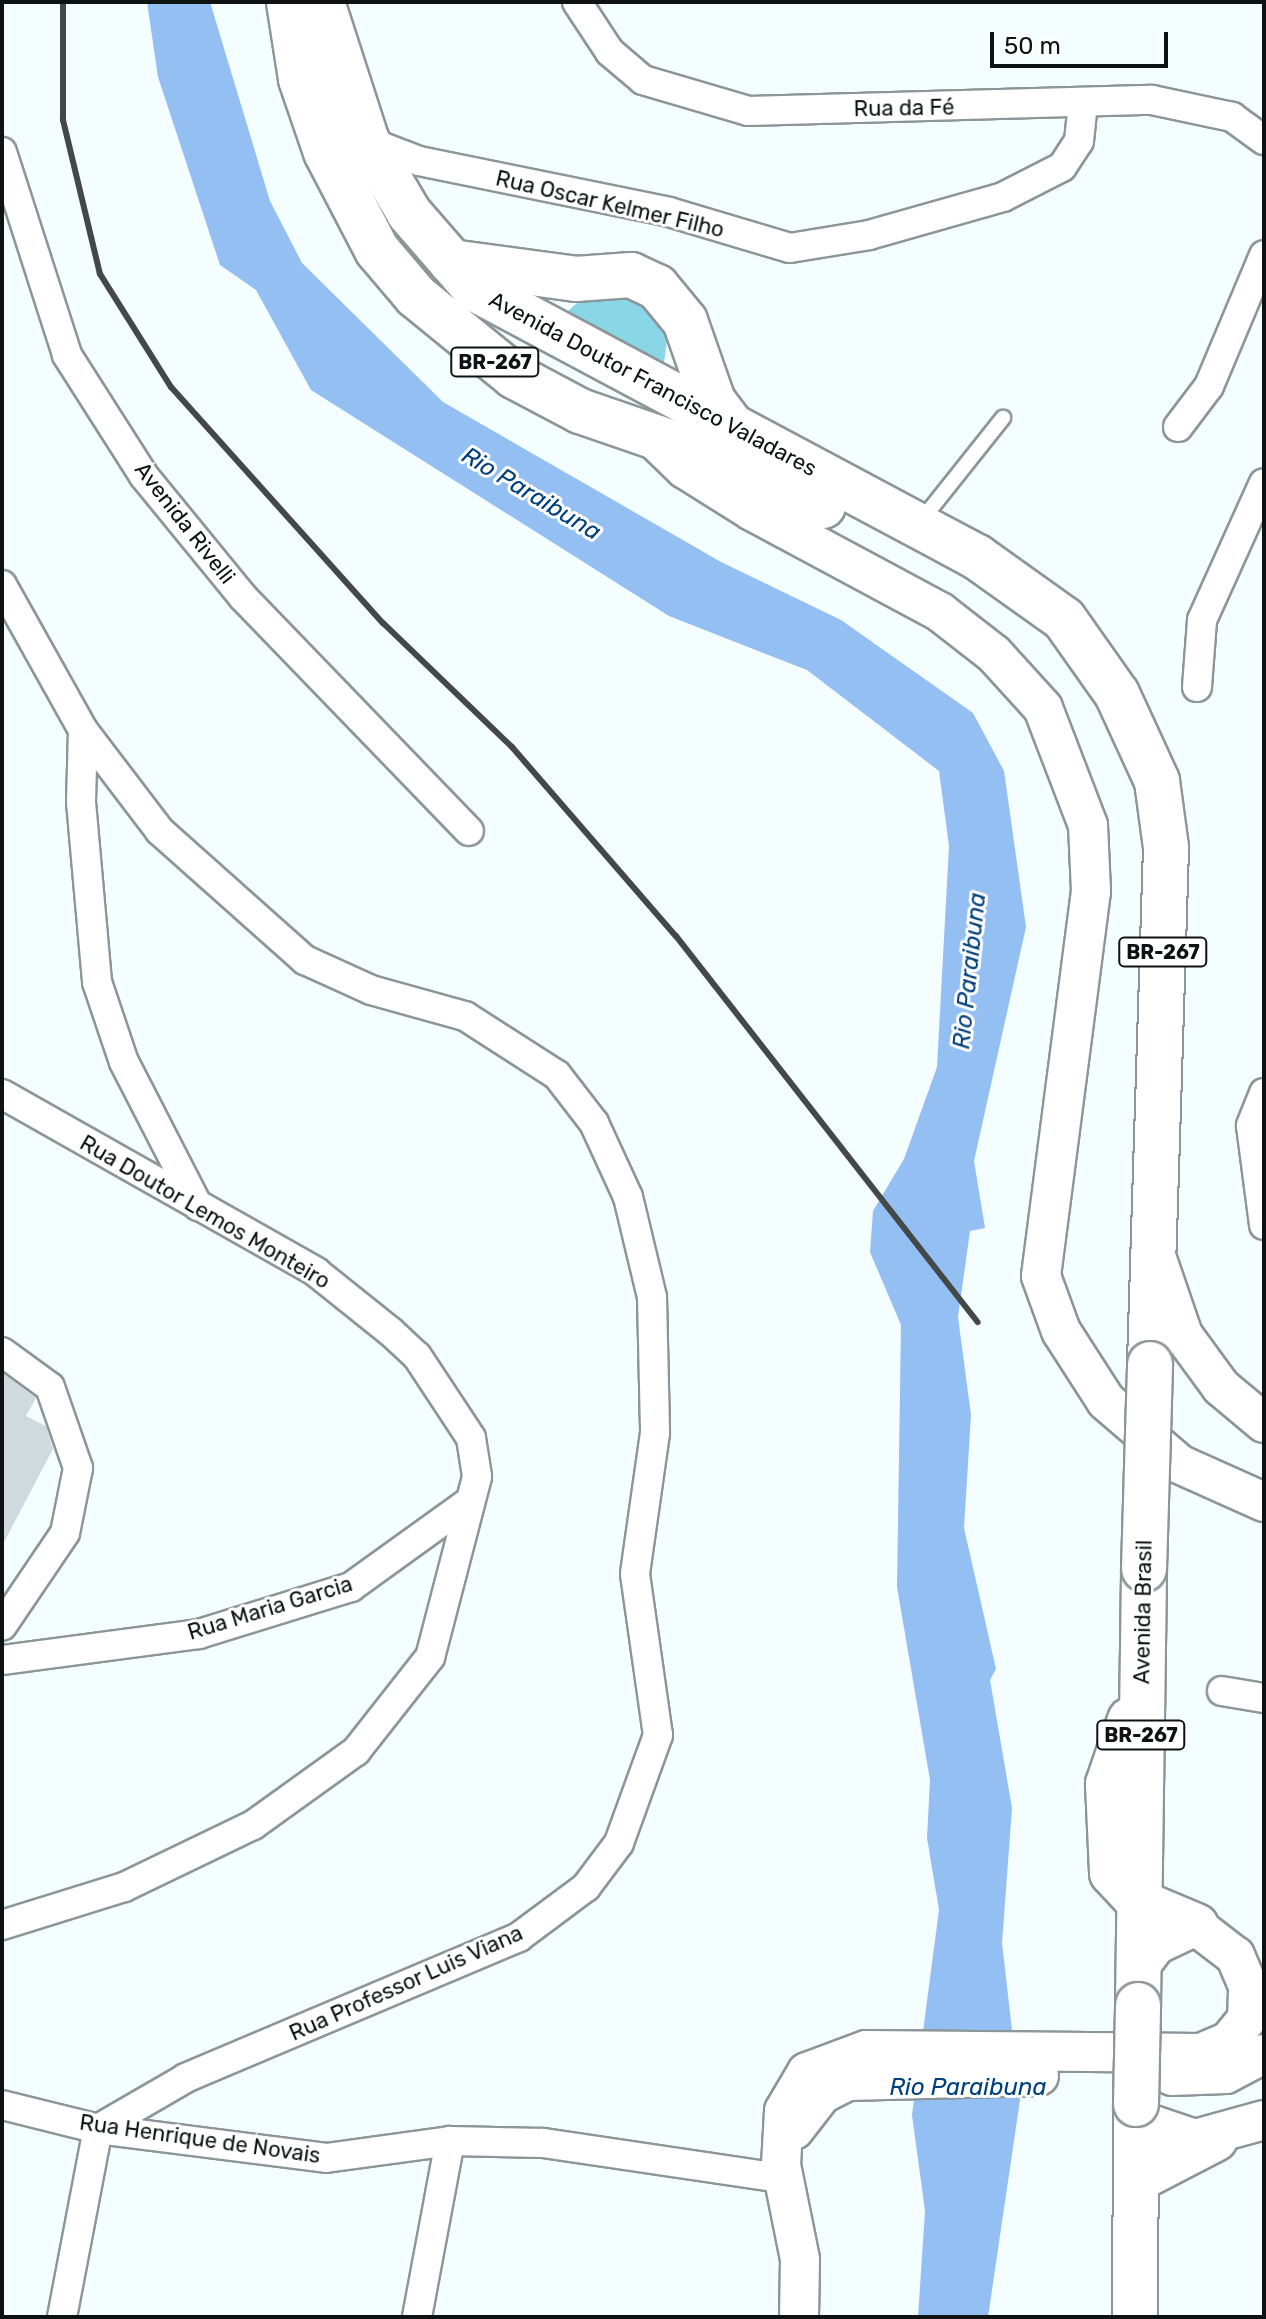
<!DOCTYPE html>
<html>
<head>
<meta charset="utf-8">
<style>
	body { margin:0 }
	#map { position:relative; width:1266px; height:2319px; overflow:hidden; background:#f4fdff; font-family:Rubik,sans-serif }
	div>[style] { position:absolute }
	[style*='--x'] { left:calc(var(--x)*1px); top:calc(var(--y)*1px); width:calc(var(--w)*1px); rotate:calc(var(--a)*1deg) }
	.green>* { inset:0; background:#89d6e6 }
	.water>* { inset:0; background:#94bff3 }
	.building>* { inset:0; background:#d0d9de }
	.roads { filter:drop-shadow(2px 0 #8c9698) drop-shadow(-2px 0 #8c9698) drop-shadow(0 2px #8c9698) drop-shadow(0 -2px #8c9698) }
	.service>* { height:14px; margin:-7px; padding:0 7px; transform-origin:7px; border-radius:7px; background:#fff }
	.minor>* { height:28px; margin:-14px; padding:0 14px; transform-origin:14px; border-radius:14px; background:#fff }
	.secondary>* { height:38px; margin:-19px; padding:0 19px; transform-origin:19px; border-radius:19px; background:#fff }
	.trunk>* { height:44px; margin:-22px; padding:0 22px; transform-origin:22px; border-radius:22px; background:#fff }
	.rail>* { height:6px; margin:-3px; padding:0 3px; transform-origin:3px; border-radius:3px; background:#434849 }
	.bridges { filter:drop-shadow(2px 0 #8c9698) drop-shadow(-2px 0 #8c9698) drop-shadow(0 2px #8c9698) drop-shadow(0 -2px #8c9698) }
	.trunk-bridge>* { height:44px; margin:-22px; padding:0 22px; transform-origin:22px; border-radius:22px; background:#fff }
	span { translate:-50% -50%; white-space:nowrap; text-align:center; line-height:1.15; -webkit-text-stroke:6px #fff; paint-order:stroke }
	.shield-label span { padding:2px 6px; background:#fff; border:2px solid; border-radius:6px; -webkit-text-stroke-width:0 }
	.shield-label { font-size:20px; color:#0f1213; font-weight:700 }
	.street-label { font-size:22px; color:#0f1213 }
	.water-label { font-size:24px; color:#00407c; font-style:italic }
	.frame { position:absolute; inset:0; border:4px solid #0f1213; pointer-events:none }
	.scale { position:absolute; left:990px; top:32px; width:178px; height:36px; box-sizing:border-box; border:4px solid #0f1213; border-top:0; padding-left:10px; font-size:24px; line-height:28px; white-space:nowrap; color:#0f1213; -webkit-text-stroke:6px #fff; paint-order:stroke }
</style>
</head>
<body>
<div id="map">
	<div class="green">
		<i style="clip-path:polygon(587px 294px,642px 294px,668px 333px,662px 377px,566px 313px)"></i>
	</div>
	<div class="water">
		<i style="clip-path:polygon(147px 2px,210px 2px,270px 201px,302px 263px,443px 402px,721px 562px,841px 620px,973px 713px,1004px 771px,1026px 927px,974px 1161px,985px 1228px,970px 1231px,958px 1317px,971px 1415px,964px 1528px,996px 1669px,990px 1680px,1012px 1808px,1002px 1943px,1020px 2100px,988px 2317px,918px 2317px,925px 2211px,912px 2115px,939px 1910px,927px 1838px,930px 1780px,897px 1587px,901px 1325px,870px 1252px,873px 1211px,904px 1159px,937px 1067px,949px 846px,939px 771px,807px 670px,669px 616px,311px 390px,256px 290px,220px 265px,158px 77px)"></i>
	</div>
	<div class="building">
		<i style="clip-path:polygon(2px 1373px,36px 1398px,26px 1416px,46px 1426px,53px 1449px,2px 1546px)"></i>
	</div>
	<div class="roads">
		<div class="service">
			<i style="--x:921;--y:521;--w:132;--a:-51.5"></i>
		</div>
		<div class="minor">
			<i style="--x:577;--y:2;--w:60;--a:56.6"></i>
			<i style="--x:610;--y:52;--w:43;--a:40.3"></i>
			<i style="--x:643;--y:80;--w:109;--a:16.4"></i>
			<i style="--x:748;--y:111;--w:404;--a:-1.6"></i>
			<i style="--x:1152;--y:100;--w:82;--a:12"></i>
			<i style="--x:1232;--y:117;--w:39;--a:36"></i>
			<i style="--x:367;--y:141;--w:56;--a:21"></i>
			<i style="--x:419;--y:161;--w:255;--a:11.5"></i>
			<i style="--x:669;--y:212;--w:126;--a:16.6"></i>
			<i style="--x:790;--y:248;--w:80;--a:-9.3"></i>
			<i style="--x:869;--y:235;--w:139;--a:-15.8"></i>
			<i style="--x:1003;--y:197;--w:66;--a:-27"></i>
			<i style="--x:1062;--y:167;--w:31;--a:-57"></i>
			<i style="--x:1079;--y:141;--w:38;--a:-84"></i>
			<i style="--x:2;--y:152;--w:213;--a:72.2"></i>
			<i style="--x:67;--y:355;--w:143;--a:57.5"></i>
			<i style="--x:144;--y:476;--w:156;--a:50.7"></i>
			<i style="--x:243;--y:597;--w:325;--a:46"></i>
			<i style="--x:1178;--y:427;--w:51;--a:-52.9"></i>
			<i style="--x:1209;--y:386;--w:142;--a:-67.2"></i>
			<i style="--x:2;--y:585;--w:166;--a:60.8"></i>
			<i style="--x:83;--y:730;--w:127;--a:52.7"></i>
			<i style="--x:160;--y:831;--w:194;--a:41.7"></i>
			<i style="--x:305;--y:960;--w:72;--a:24.4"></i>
			<i style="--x:371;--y:990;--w:98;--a:15.5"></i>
			<i style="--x:465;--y:1016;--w:109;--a:32.7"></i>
			<i style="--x:557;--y:1075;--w:61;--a:52.4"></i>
			<i style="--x:594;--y:1123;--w:81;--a:65.3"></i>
			<i style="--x:628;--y:1197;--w:103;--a:76.5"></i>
			<i style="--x:652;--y:1297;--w:136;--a:88.7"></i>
			<i style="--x:655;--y:1433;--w:142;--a:98.1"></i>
			<i style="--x:635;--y:1574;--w:163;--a:81.9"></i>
			<i style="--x:658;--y:1735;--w:115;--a:109.9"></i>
			<i style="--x:619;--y:1843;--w:55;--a:126.9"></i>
			<i style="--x:586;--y:1887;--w:84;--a:143.3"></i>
			<i style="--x:519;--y:1937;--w:362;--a:157.1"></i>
			<i style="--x:186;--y:2078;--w:102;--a:149.9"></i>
			<i style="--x:1197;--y:687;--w:67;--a:-85.7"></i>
			<i style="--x:1202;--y:620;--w:150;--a:-65.7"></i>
			<i style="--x:83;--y:730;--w:72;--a:91.6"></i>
			<i style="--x:81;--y:802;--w:181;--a:84.9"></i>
			<i style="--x:97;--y:982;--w:84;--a:71.4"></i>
			<i style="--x:124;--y:1062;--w:162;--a:62.8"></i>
			<i style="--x:1264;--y:1093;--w:35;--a:112"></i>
			<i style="--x:1251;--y:1126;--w:100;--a:82.5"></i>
			<i style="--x:2;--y:1094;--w:361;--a:29.5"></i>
			<i style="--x:316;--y:1272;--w:96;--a:38.7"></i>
			<i style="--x:391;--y:1332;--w:35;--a:43"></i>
			<i style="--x:417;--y:1356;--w:98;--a:56.6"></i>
			<i style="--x:471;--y:1438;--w:39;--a:81"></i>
			<i style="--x:477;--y:1477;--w:186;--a:104.6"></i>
			<i style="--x:430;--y:1657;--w:120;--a:128.2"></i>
			<i style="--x:356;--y:1751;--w:127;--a:144.3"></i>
			<i style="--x:253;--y:1825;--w:143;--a:154.3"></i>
			<i style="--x:124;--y:1887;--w:128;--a:162.7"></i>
			<i style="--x:2;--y:1352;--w:59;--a:36.1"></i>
			<i style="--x:50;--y:1387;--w:86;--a:70.9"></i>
			<i style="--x:78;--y:1468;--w:66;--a:101.3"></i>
			<i style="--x:65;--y:1533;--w:112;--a:124.1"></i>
			<i style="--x:2;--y:1660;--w:199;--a:-7.5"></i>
			<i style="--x:199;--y:1634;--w:159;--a:-17.2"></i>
			<i style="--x:351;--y:1587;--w:142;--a:-35.8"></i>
			<i style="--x:1222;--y:1691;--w:43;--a:9.5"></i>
			<i style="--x:2;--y:2105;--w:99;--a:14"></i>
			<i style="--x:98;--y:2129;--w:230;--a:7.2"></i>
			<i style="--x:326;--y:2158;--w:125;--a:-7.8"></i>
			<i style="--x:450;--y:2141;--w:93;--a:1.2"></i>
			<i style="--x:543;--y:2143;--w:241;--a:8.4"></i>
			<i style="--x:62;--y:2317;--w:191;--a:-79.2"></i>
			<i style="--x:417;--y:2317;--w:179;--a:-79.4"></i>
		</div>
		<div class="secondary">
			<i style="--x:653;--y:438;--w:45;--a:44.1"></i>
			<i style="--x:685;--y:469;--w:79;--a:32.1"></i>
			<i style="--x:752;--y:511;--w:213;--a:28.2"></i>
			<i style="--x:940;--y:612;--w:68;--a:37.9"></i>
			<i style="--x:994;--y:654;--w:73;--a:47.8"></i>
			<i style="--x:1043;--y:708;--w:125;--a:69"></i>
			<i style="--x:1088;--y:825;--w:66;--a:87.4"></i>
			<i style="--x:1091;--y:891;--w:388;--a:97.4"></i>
			<i style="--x:1041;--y:1276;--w:59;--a:70"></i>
			<i style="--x:1061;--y:1331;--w:83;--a:57.3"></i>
			<i style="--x:1106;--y:1401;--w:96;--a:40.8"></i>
			<i style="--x:1179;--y:1464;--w:93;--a:24.1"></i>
			<i style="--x:1157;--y:1259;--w:80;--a:71.1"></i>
			<i style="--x:1183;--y:1335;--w:64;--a:53.8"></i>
			<i style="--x:1221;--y:1387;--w:56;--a:39.9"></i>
			<i style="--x:1172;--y:2076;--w:54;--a:-2.1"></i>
			<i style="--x:1226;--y:2074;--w:43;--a:-27.8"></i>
			<i style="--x:1136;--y:2119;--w:62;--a:18.7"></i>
			<i style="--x:1195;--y:2139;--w:72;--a:-15.4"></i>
			<i style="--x:794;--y:2130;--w:46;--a:-52.1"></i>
			<i style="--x:822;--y:2094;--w:29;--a:-27"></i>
			<i style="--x:848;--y:2081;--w:191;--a:-1.5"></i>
			<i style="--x:799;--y:2317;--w:58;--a:-89"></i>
			<i style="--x:800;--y:2259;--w:96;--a:-101.4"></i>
			<i style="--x:781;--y:2165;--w:54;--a:-86.8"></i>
			<i style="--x:784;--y:2111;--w:45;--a:-59.5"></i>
			<i style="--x:807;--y:2072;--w:63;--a:-20.4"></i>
			<i style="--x:866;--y:2050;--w:335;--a:0.5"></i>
			<i style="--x:1201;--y:2053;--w:30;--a:-23"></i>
			<i style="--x:1229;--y:2041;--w:28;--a:-51"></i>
			<i style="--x:1247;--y:2019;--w:33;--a:-88"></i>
			<i style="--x:1248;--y:1986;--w:33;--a:-113"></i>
			<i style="--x:1235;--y:1956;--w:49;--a:-142.4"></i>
			<i style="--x:1196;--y:1926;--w:44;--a:154.6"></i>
			<i style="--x:1156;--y:1945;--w:30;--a:127"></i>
		</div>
		<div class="trunk">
			<i style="--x:289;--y:2;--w:78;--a:81.1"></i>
			<i style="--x:301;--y:79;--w:77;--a:71.1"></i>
			<i style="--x:326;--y:152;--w:110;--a:62.5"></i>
			<i style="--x:377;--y:250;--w:60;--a:49.7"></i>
			<i style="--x:416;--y:296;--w:127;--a:39.2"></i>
			<i style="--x:514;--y:376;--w:75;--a:27.9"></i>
			<i style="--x:580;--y:411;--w:172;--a:19"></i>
			<i style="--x:743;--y:467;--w:89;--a:26"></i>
			<i style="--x:322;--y:2;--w:146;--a:72.1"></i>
			<i style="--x:367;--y:141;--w:83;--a:59.7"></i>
			<i style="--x:409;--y:213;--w:101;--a:49"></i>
			<i style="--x:475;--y:289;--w:569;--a:28.1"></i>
			<i style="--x:977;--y:557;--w:107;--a:35.5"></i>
			<i style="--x:1064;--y:619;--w:92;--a:54.8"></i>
			<i style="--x:1117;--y:694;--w:96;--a:65.3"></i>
			<i style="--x:1157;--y:781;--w:68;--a:82.3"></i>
			<i style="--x:1166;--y:848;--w:516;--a:91.78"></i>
			<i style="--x:451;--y:262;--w:126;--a:7.7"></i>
			<i style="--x:576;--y:279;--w:55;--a:-4.2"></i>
			<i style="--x:631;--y:275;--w:29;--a:25"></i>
			<i style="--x:657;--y:287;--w:44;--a:50.5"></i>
			<i style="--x:685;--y:321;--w:85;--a:70.7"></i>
			<i style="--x:713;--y:401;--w:30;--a:53"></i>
			<i style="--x:1130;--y:1720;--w:68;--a:109"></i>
			<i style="--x:1108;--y:1784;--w:89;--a:87.4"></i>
			<i style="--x:1112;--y:1873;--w:40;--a:47"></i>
			<i style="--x:1139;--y:1902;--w:62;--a:22.8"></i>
			<i style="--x:1138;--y:2005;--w:436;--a:-89.2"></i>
			<i style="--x:1136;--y:2180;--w:89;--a:-27.4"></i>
			<i style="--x:1135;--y:2317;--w:213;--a:-89.7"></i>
		</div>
	</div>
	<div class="rail">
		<i style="--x:63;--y:2;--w:118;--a:90"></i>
		<i style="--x:63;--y:120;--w:158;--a:76.5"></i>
		<i style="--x:100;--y:274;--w:133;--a:57.9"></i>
		<i style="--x:171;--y:387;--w:317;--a:48.1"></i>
		<i style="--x:383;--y:623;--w:179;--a:43.9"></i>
		<i style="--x:512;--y:747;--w:250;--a:49.1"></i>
		<i style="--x:676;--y:936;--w:490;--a:52"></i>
	</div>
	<div class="bridges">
		<div class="trunk-bridge">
			<i style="--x:1144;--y:1569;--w:205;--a:-88.3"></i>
			<i style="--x:1136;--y:2104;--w:99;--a:-88.8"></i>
		</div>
	</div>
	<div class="shield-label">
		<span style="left:495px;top:362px">BR-267</span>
		<span style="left:1163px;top:952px">BR-267</span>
		<span style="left:1141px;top:1735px">BR-267</span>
	</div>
	<div class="street-label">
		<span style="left:904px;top:108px;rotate:-1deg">Rua da Fé</span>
		<span style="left:610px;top:204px;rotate:13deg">Rua Oscar Kelmer Filho</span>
		<span style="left:653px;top:384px;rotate:28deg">Avenida Doutor Francisco Valadares</span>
		<span style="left:185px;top:523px;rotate:52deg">Avenida Rivelli</span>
		<span style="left:205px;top:1212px;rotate:30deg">Rua Doutor Lemos Monteiro</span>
		<span style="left:270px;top:1608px;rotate:-17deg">Rua Maria Garcia</span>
		<span style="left:1143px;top:1612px;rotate:-89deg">Avenida Brasil</span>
		<span style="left:406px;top:1983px;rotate:-24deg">Rua Professor Luis Viana</span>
		<span style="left:200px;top:2139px;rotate:8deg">Rua Henrique de Novais</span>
	</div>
	<div class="water-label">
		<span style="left:531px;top:494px;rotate:31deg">Rio Paraibuna</span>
		<span style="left:970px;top:971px;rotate:-84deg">Rio Paraibuna</span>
		<span style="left:968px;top:2088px">Rio Paraibuna</span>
	</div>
	<div class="frame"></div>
	<div class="scale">50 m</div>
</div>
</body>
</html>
